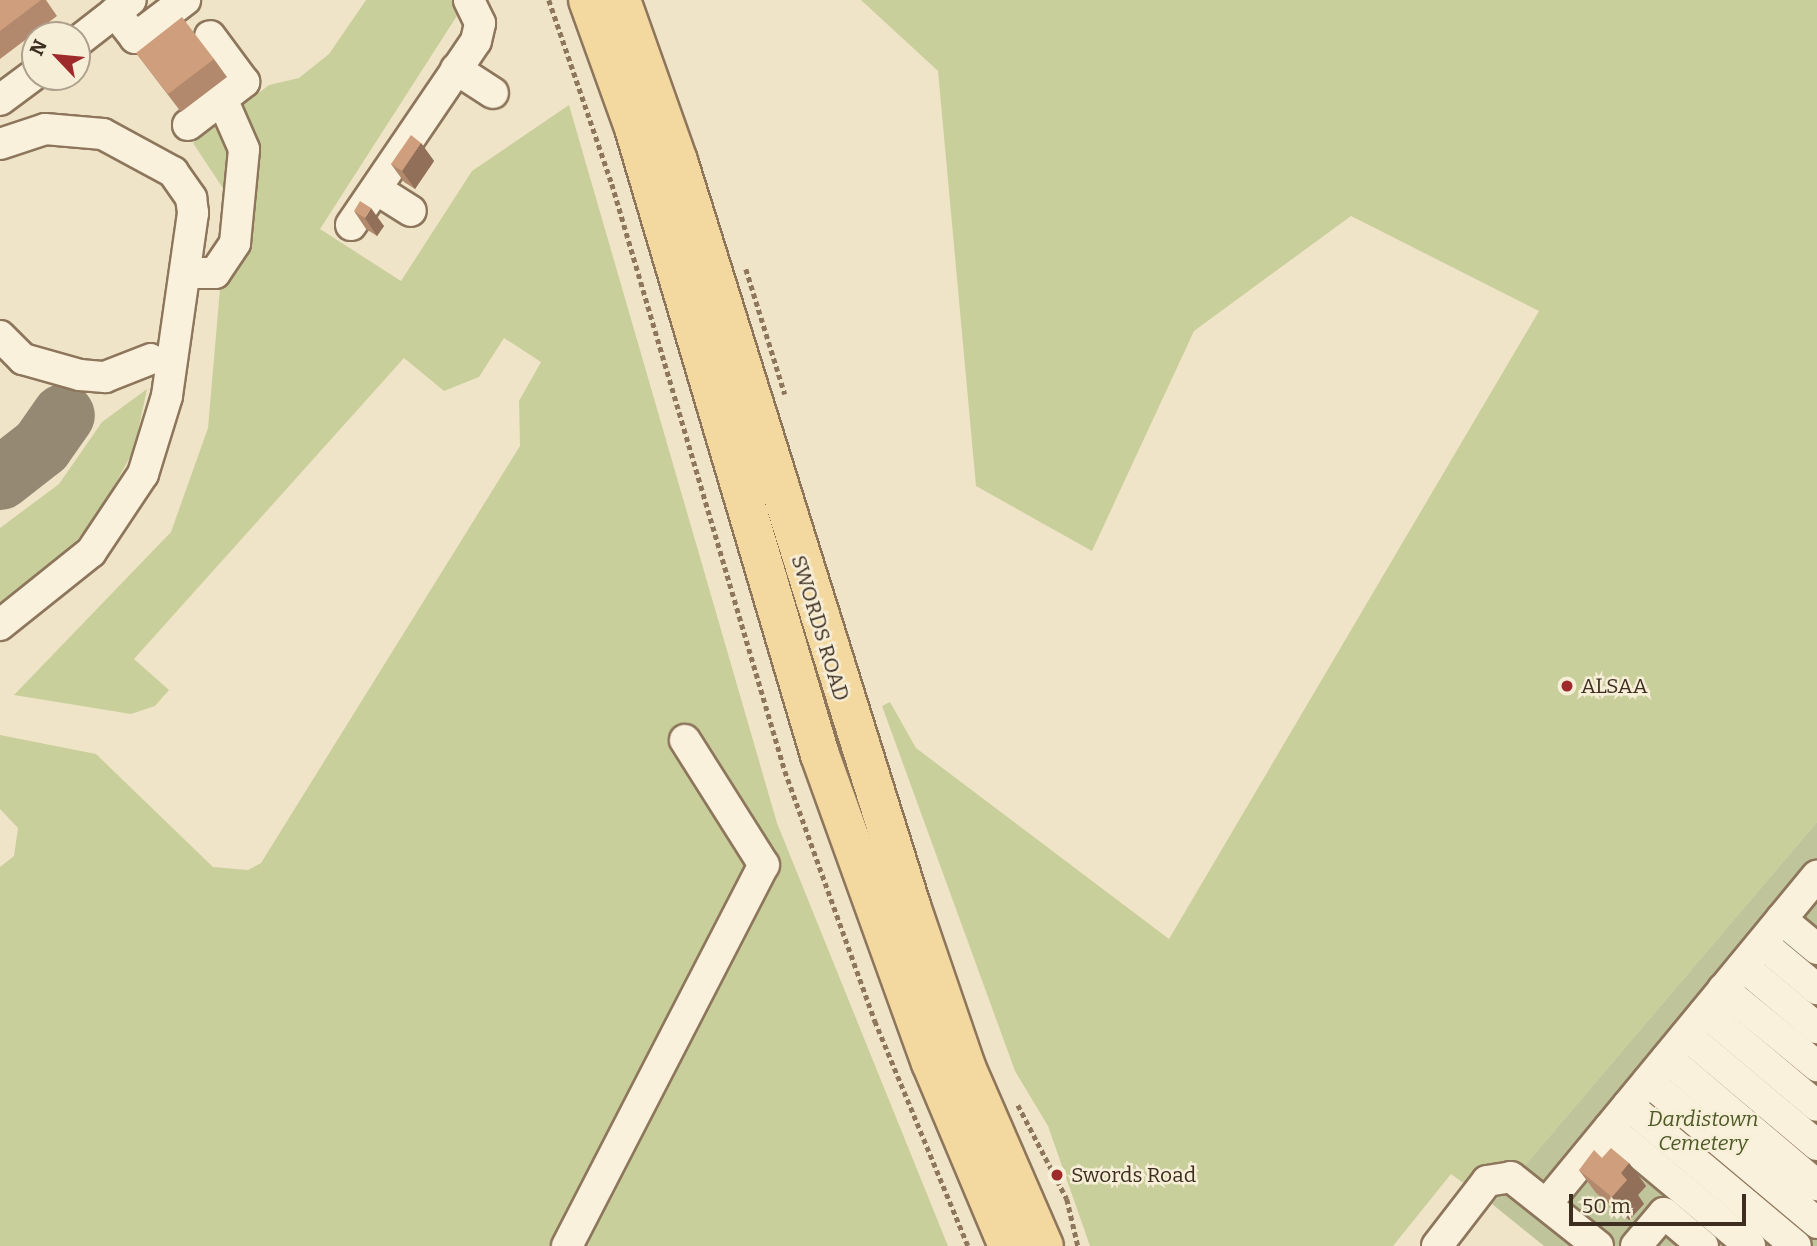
<!DOCTYPE html>
<html>
<head>
<meta charset="utf-8">
<style>
	body { margin:0 }
	#map { position:relative; width:1817px; height:1246px; overflow:hidden; background:#f0e4c8; font-family:Bitter,serif }
	div>[style] { position:absolute }
	[style*='--x'] { left:calc(var(--x)*1px); top:calc(var(--y)*1px); width:calc(var(--w)*1px); rotate:calc(var(--a)*1deg) }
	.green>* { inset:0; background:#c9cf9b }
	.cemetery>* { inset:0; background:#bfc49a }
	.taxiway>* { height:63px; margin:-31.5px; padding:0 31.5px; transform-origin:31.5px; border-radius:31.5px; background:#968974 }
	.path>* { height:4.5px; margin-top:-2.25px; transform-origin:0; background:repeating-linear-gradient(90deg,#8d765c 0 5px,transparent 0 8.5px) }
	.roads { filter:drop-shadow(2px 0 #8d765c) drop-shadow(-2px 0 #8d765c) drop-shadow(0 2px #8d765c) drop-shadow(0 -2px #8d765c) }
	.minor>* { height:30px; margin:-15px; padding:0 15px; transform-origin:15px; border-radius:15px; background:#faf1dc }
	.major>* { height:38px; margin:-19px; padding:0 19px; transform-origin:19px; border-radius:19px; background:#f3d9a0 }
	.wall>* { inset:0; background:#b2896c }
	.shaded-wall>* { inset:0; background:#916f58 }
	.building>* { inset:0; background:#cf9f7d }
	.dots>* { width:19px; height:19px; translate:-50% -50%; box-sizing:border-box; border:4px solid #f7eed8; border-radius:50% }
	span { translate:-50% -50%; white-space:nowrap; text-align:center; line-height:1.15; -webkit-text-stroke:5px #f7eed8; paint-order:stroke }
	.street-label { font-size:21px; color:#3d2e20 }
	.poi-label { font-size:21px; color:#3d2e20 }
	.left { translate:0 -50%; text-align:left }
	.park-label { font-size:21px; color:#4d5a26; font-style:italic }
	.north { position:absolute; left:21px; top:21px; width:70px; height:70px; box-sizing:border-box; background:#f7eed8; border:2px solid #ada18e; border-radius:50%; rotate:296deg; font-size:19px; font-weight:700; line-height:28px; text-align:center; color:#3d2e20 }
	.north::after { content:''; display:block; margin:auto; width:24px; height:32px; background:#9e2a2b; clip-path:polygon(50% 0,100% 100%,50% 72%,0 100%) }
	.scale { position:absolute; left:1569px; top:1194px; width:177px; height:32px; box-sizing:border-box; border:4px solid #3d2e20; border-top:0; padding-left:9px; font-size:21px; line-height:24px; white-space:nowrap; color:#3d2e20; -webkit-text-stroke:5px #f7eed8; paint-order:stroke }
</style>
</head>
<body>
<div id="map">
	<div class="green">
		<i style="clip-path:polygon(366px 0,459px 0,462px 8px,320px 229px,401px 281px,472px 171px,569px 105px,777px 823px,948px 1246px,0 1246px,0 867px,14px 856px,18px 828px,0 809px,0 735px,96px 754px,213px 867px,248px 870px,261px 863px,520px 446px,519px 401px,541px 362px,504px 338px,479px 377px,444px 391px,404px 358px,134px 659px,169px 690px,155px 706px,131px 714px,14px 695px,171px 532px,208px 428px,228px 196px,193px 143px,269px 85px,299px 78px,329px 54px)"></i>
		<i style="clip-path:polygon(861px 0,1817px 0,1817px 822px,1492px 1204px,1451px 1174px,1393px 1246px,1090px 1246px,1048px 1126px,1015px 1071px,882px 706px,890px 702px,916px 748px,1169px 939px,1539px 311px,1351px 216px,1194px 331px,1092px 551px,976px 486px,938px 71px)"></i>
		<i style="clip-path:polygon(147px 389px,134px 450px,99px 513px,59px 562px,0 606px,0 528px,59px 484px,102px 422px)"></i>
	</div>
	<div class="cemetery">
		<i style="clip-path:polygon(1817px 822px,1817px 1246px,1544px 1246px,1492px 1204px)"></i>
	</div>
	<div class="taxiway">
		<i style="--x:0;--y:478;--w:52;--a:-38"></i>
		<i style="--x:41;--y:446;--w:38;--a:-55"></i>
	</div>
	<div class="path">
		<i style="--x:549;--y:0;--w:194;--a:71.1"></i>
		<i style="--x:612;--y:184;--w:612;--a:73.58"></i>
		<i style="--x:785;--y:771;--w:266;--a:70.2"></i>
		<i style="--x:875;--y:1021;--w:243;--a:67.5"></i>
		<i style="--x:746;--y:269;--w:131;--a:72.7"></i>
		<i style="--x:1018;--y:1105;--w:106;--a:62.5"></i>
		<i style="--x:1067;--y:1199;--w:48;--a:76.8"></i>
	</div>
	<div class="roads">
		<div class="minor">
			<i style="--x:115;--y:12;--w:33;--a:52"></i>
			<i style="--x:135;--y:38;--w:63;--a:-37.2"></i>
			<i style="--x:77;--y:42;--w:68;--a:-37.9"></i>
			<i style="--x:456;--y:69;--w:44;--a:33"></i>
			<i style="--x:0;--y:100;--w:44;--a:-36.6"></i>
			<i style="--x:188;--y:125;--w:71;--a:-37.5"></i>
			<i style="--x:244;--y:82;--w:57;--a:-126.5"></i>
			<i style="--x:0;--y:144;--w:47;--a:-18.4"></i>
			<i style="--x:45;--y:129;--w:58;--a:4.9"></i>
			<i style="--x:103;--y:134;--w:80;--a:28.5"></i>
			<i style="--x:173;--y:172;--w:32;--a:55"></i>
			<i style="--x:191;--y:198;--w:15;--a:82"></i>
			<i style="--x:193;--y:213;--w:185;--a:98.1"></i>
			<i style="--x:167;--y:396;--w:82;--a:107.1"></i>
			<i style="--x:143;--y:474;--w:94;--a:123.7"></i>
			<i style="--x:91;--y:552;--w:117;--a:141.3"></i>
			<i style="--x:376;--y:189;--w:41;--a:32.2"></i>
			<i style="--x:351;--y:225;--w:222;--a:-55.8"></i>
			<i style="--x:476;--y:41;--w:18;--a:-77"></i>
			<i style="--x:480;--y:23;--w:25;--a:-116"></i>
			<i style="--x:185;--y:273;--w:30;--a:0"></i>
			<i style="--x:215;--y:273;--w:36;--a:-56"></i>
			<i style="--x:235;--y:243;--w:94;--a:-84.5"></i>
			<i style="--x:244;--y:149;--w:55;--a:-113.7"></i>
			<i style="--x:0;--y:336;--w:33;--a:45"></i>
			<i style="--x:23;--y:359;--w:59;--a:15.7"></i>
			<i style="--x:80;--y:375;--w:25;--a:5"></i>
			<i style="--x:105;--y:377;--w:49;--a:-21.4"></i>
			<i style="--x:1781;--y:919;--w:47;--a:39.8"></i>
			<i style="--x:1762;--y:943;--w:72;--a:39.9"></i>
			<i style="--x:1743;--y:966;--w:97;--a:40"></i>
			<i style="--x:1723;--y:989;--w:122;--a:39.3"></i>
			<i style="--x:1705;--y:1012;--w:146;--a:40"></i>
			<i style="--x:1686;--y:1035;--w:171;--a:40"></i>
			<i style="--x:1667;--y:1058;--w:197;--a:40.3"></i>
			<i style="--x:1648;--y:1081;--w:221;--a:40"></i>
			<i style="--x:1628;--y:1105;--w:219;--a:40"></i>
			<i style="--x:1609;--y:1128;--w:184;--a:39.9"></i>
			<i style="--x:1548;--y:1202;--w:423;--a:-50.5"></i>
			<i style="--x:567;--y:1246;--w:429;--a:-62.7"></i>
			<i style="--x:764;--y:865;--w:148;--a:-122.3"></i>
			<i style="--x:1437;--y:1246;--w:82;--a:-52.4"></i>
			<i style="--x:1487;--y:1181;--w:24;--a:-9"></i>
			<i style="--x:1511;--y:1177;--w:111;--a:38.4"></i>
			<i style="--x:1636;--y:1246;--w:43;--a:-49.7"></i>
			<i style="--x:1664;--y:1213;--w:51;--a:40.2"></i>
		</div>
		<div class="major">
			<i style="--x:588;--y:0;--w:136;--a:70.2"></i>
			<i style="--x:634;--y:128;--w:654;--a:73.48"></i>
			<i style="--x:820;--y:755;--w:327;--a:70.2"></i>
			<i style="--x:931;--y:1063;--w:199;--a:67.2"></i>
			<i style="--x:621;--y:0;--w:171;--a:70.5"></i>
			<i style="--x:678;--y:161;--w:781;--a:72.63"></i>
			<i style="--x:911;--y:906;--w:170;--a:71.1"></i>
			<i style="--x:966;--y:1067;--w:195;--a:66.5"></i>
		</div>
	</div>
	<div class="wall">
		<i style="clip-path:polygon(0 0,46px 0,57px 16px,0 59px)"></i>
		<i style="clip-path:polygon(136px 53px,214px 59px,227px 77px,181px 112px)"></i>
		<i style="clip-path:polygon(421px 143px,434px 161px,415px 189px,404px 182px,391px 164px)"></i>
		<i style="clip-path:polygon(354px 211px,384px 226px,377px 236px,366px 229px)"></i>
		<i style="clip-path:polygon(1629px 1163px,1646px 1186px,1638px 1195px,1644px 1204px,1629px 1220px,1596px 1193px,1579px 1170px)"></i>
	</div>
	<div class="shaded-wall">
		<i style="clip-path:polygon(421px 143px,434px 161px,415px 189px,402px 171px)"></i>
		<i style="clip-path:polygon(371px 208px,384px 226px,377px 236px,365px 218px)"></i>
		<i style="clip-path:polygon(1629px 1163px,1646px 1186px,1638px 1195px,1644px 1204px,1629px 1220px,1612px 1197px,1621px 1173px)"></i>
	</div>
	<div class="building">
		<i style="clip-path:polygon(0 0,41px 0,0 31px)"></i>
		<i style="clip-path:polygon(182px 17px,214px 59px,168px 94px,136px 53px)"></i>
		<i style="clip-path:polygon(411px 135px,421px 143px,402px 171px,391px 164px)"></i>
		<i style="clip-path:polygon(360px 201px,371px 208px,365px 218px,354px 211px)"></i>
		<i style="clip-path:polygon(1611px 1148px,1629px 1163px,1621px 1173px,1627px 1180px,1612px 1197px,1579px 1170px,1594px 1150px,1602px 1158px)"></i>
	</div>
	<div class="dots">
		<i style="left:1567px;top:686px;background:#9e2a2b"></i>
		<i style="left:1057px;top:1175px;background:#9e2a2b"></i>
	</div>
	<div class="street-label">
		<span style="left:820px;top:628px;rotate:73deg">SWORDS ROAD</span>
	</div>
	<div class="poi-label">
		<span class="left" style="left:1581px;top:686px">ALSAA</span>
		<span class="left" style="left:1071px;top:1175px">Swords Road</span>
	</div>
	<div class="park-label">
		<span style="left:1703px;top:1131px">Dardistown<br>Cemetery</span>
	</div>
	<div class="north">N</div>
	<div class="scale">50 m</div>
</div>
</body>
</html>
